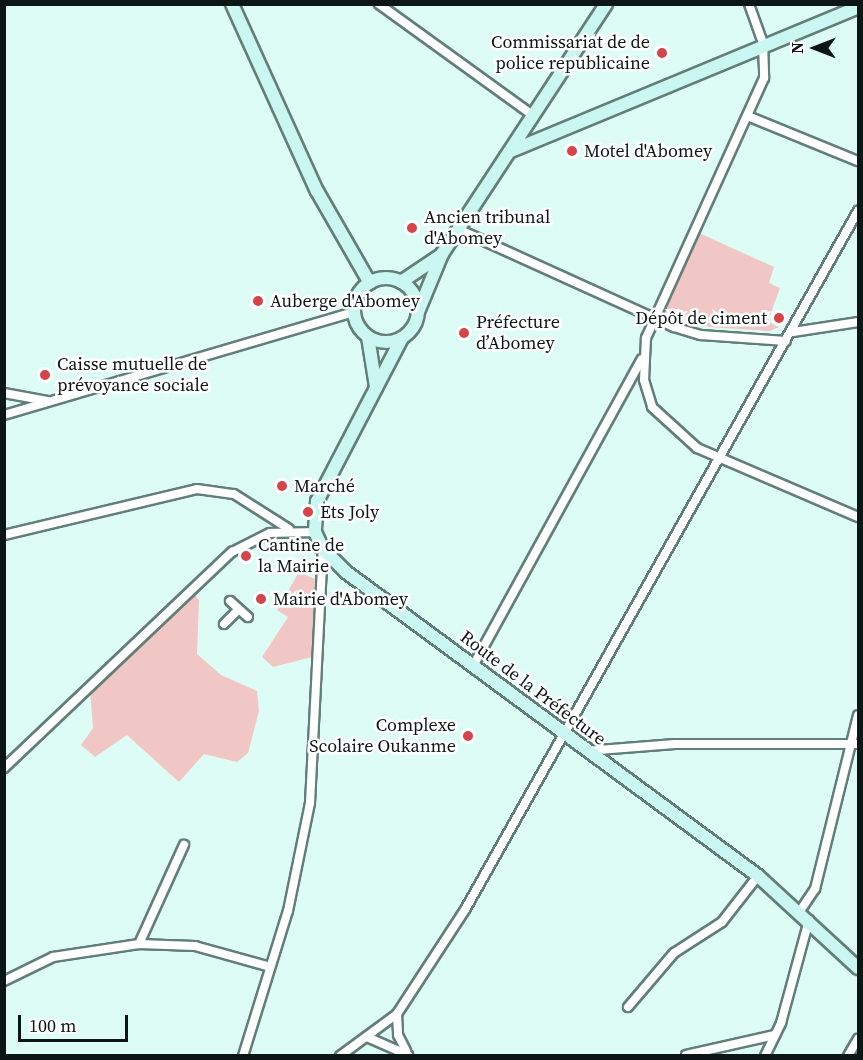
<!DOCTYPE html>
<html>
<head>
<meta charset="utf-8">
<style>
	body { margin:0 }
	#map { position:relative; width:863px; height:1060px; overflow:hidden; background:#defcf6; font-family:"Source Serif 4",serif }
	div>[style] { position:absolute }
	[style*='--x'] { left:calc(var(--x)*1px); top:calc(var(--y)*1px); width:calc(var(--w)*1px); rotate:calc(var(--a)*1deg) }
	.green>* { inset:0; background:#f1c7c5 }
	.roads { filter:drop-shadow(2px 0 #637e78) drop-shadow(-2px 0 #637e78) drop-shadow(0 2px #637e78) drop-shadow(0 -2px #637e78) }
	.street>* { height:8px; margin:-4px; padding:0 4px; transform-origin:4px; border-radius:4px; background:#fff }
	.secondary>* { height:12px; margin:-6px; padding:0 6px; transform-origin:6px; border-radius:6px; background:#caf7f1 }
	.secondary>.ring { margin:-6px; padding:0; box-sizing:content-box; background:none; border:12px solid #caf7f1; border-radius:50% }
	.dots>* { width:16px; height:16px; translate:-50% -50%; box-sizing:border-box; border:3px solid #fff; border-radius:50% }
	span { translate:-50% -50%; white-space:nowrap; text-align:center; line-height:1.15; -webkit-text-stroke:5px #fff; paint-order:stroke }
	.poi-label { font-size:18px; color:#0c1715 }
	.right { translate:-100% -50%; text-align:right }
	.left { translate:0 -50%; text-align:left }
	.street-label { font-size:18px; color:#0c1715 }
	.frame { position:absolute; inset:0; border:6px solid #0c1715; pointer-events:none }
	.north { position:absolute; left:785px; top:18px; width:60px; height:60px; -webkit-text-stroke:4px #fff; paint-order:stroke; rotate:270deg; font-size:16px; font-weight:700; line-height:24px; text-align:center; color:#0c1715 }
	.north::after { content:''; display:block; margin:auto; width:21px; height:27px; background:#0c1715; clip-path:polygon(50% 0,100% 100%,50% 72%,0 100%) }
	.scale { position:absolute; left:18px; top:1015px; width:110px; height:27px; box-sizing:border-box; border:3px solid #0c1715; border-top:0; padding-left:8px; font-size:18px; line-height:21px; white-space:nowrap; color:#0c1715; -webkit-text-stroke:4px #fff; paint-order:stroke }
</style>
</head>
<body>
<div id="map">
	<div class="green">
		<i style="clip-path:polygon(699px 233px,774px 267px,769px 283px,780px 288px,768px 321px,779px 327px,770px 331px,709px 327px,662px 312px)"></i>
		<i style="clip-path:polygon(299px 572px,315px 579px,312px 657px,273px 667px,262px 657px,288px 617px,277px 610px)"></i>
		<i style="clip-path:polygon(193px 592px,199px 600px,197px 654px,221px 675px,257px 691px,259px 711px,248px 753px,237px 762px,204px 754px,179px 782px,127px 735px,95px 757px,81px 745px,93px 728px,90px 690px)"></i>
	</div>
	<div class="roads">
		<div class="street">
			<i style="--x:379;--y:4;--w:188;--a:35.9"></i>
			<i style="--x:749;--y:4;--w:41;--a:70.3"></i>
			<i style="--x:763;--y:43;--w:35;--a:88"></i>
			<i style="--x:764;--y:78;--w:286;--a:114.4"></i>
			<i style="--x:646;--y:338;--w:42;--a:92.7"></i>
			<i style="--x:644;--y:380;--w:28;--a:73"></i>
			<i style="--x:652;--y:407;--w:61;--a:42.3"></i>
			<i style="--x:697;--y:448;--w:175;--a:23.2"></i>
			<i style="--x:750;--y:117;--w:117;--a:22.2"></i>
			<i style="--x:460;--y:230;--w:235;--a:24.4"></i>
			<i style="--x:674;--y:327;--w:28;--a:17"></i>
			<i style="--x:701;--y:335;--w:85;--a:4"></i>
			<i style="--x:793;--y:332;--w:66;--a:-8.7"></i>
			<i style="--x:4;--y:393;--w:44;--a:10.5"></i>
			<i style="--x:4;--y:415;--w:366;--a:-16.4"></i>
			<i style="--x:4;--y:535;--w:198;--a:-13.4"></i>
			<i style="--x:197;--y:489;--w:37;--a:8"></i>
			<i style="--x:234;--y:494;--w:65;--a:32.5"></i>
			<i style="--x:230;--y:601;--w:24;--a:42"></i>
			<i style="--x:224;--y:624;--w:21;--a:-45"></i>
			<i style="--x:473;--y:666;--w:350;--a:-61.2"></i>
			<i style="--x:586;--y:751;--w:89;--a:-4.5"></i>
			<i style="--x:675;--y:744;--w:183;--a:0"></i>
			<i style="--x:4;--y:768;--w:314;--a:-43.5"></i>
			<i style="--x:232;--y:552;--w:42;--a:-26.6"></i>
			<i style="--x:270;--y:533;--w:45;--a:-1.3"></i>
			<i style="--x:800;--y:911;--w:27;--a:-56"></i>
			<i style="--x:815;--y:889;--w:179;--a:-76.1"></i>
			<i style="--x:139;--y:944;--w:109;--a:-65.6"></i>
			<i style="--x:4;--y:981;--w:55;--a:-26.1"></i>
			<i style="--x:53;--y:957;--w:87;--a:-8.6"></i>
			<i style="--x:139;--y:944;--w:56;--a:2"></i>
			<i style="--x:195;--y:946;--w:78;--a:15.6"></i>
			<i style="--x:628;--y:1007;--w:71;--a:-49.6"></i>
			<i style="--x:674;--y:953;--w:57;--a:-32.9"></i>
			<i style="--x:722;--y:922;--w:58;--a:-52"></i>
			<i style="--x:397;--y:1014;--w:21;--a:87"></i>
			<i style="--x:398;--y:1035;--w:18;--a:63"></i>
			<i style="--x:367;--y:1037;--w:45;--a:23.7"></i>
			<i style="--x:686;--y:1055;--w:91;--a:-12.7"></i>
			<i style="--x:243;--y:1056;--w:152;--a:-72.8"></i>
			<i style="--x:288;--y:911;--w:110;--a:-78.5"></i>
			<i style="--x:310;--y:803;--w:254;--a:-87.1"></i>
			<i style="--x:340;--y:1056;--w:71;--a:-36.4"></i>
			<i style="--x:397;--y:1014;--w:126;--a:-56.9"></i>
			<i style="--x:466;--y:908;--w:800;--a:-60.65"></i>
			<i style="--x:765;--y:1056;--w:37;--a:-64"></i>
			<i style="--x:781;--y:1023;--w:107;--a:-74.8"></i>
			<i style="--x:848;--y:1056;--w:20;--a:-60"></i>
		</div>
		<div class="secondary">
			<i style="--x:232;--y:4;--w:205;--a:65.6"></i>
			<i style="--x:317;--y:191;--w:106;--a:60.1"></i>
			<i style="--x:511;--y:151;--w:376;--a:-22.5"></i>
			<i class="ring" style="left:354px;top:278px;width:52px;height:52px"></i>
			<i style="--x:401;--y:282;--w:48;--a:-34"></i>
			<i style="--x:418;--y:312;--w:63;--a:-67.5"></i>
			<i style="--x:442;--y:254;--w:299;--a:-56.7"></i>
			<i style="--x:368;--y:337;--w:51;--a:80.9"></i>
			<i style="--x:402;--y:338;--w:184;--a:117.5"></i>
			<i style="--x:317;--y:501;--w:31;--a:94"></i>
			<i style="--x:315;--y:532;--w:19;--a:65"></i>
			<i style="--x:323;--y:549;--w:33;--a:45"></i>
			<i style="--x:346;--y:572;--w:512;--a:36.42"></i>
			<i style="--x:758;--y:876;--w:136;--a:42.6"></i>
		</div>
	</div>
	<div class="dots">
		<i style="left:662px;top:53px;background:#d44449"></i>
		<i style="left:572px;top:151px;background:#d44449"></i>
		<i style="left:412px;top:228px;background:#d44449"></i>
		<i style="left:258px;top:301px;background:#d44449"></i>
		<i style="left:779px;top:318px;background:#d44449"></i>
		<i style="left:464px;top:333px;background:#d44449"></i>
		<i style="left:45px;top:375px;background:#d44449"></i>
		<i style="left:282px;top:486px;background:#d44449"></i>
		<i style="left:308px;top:512px;background:#d44449"></i>
		<i style="left:246px;top:556px;background:#d44449"></i>
		<i style="left:261px;top:599px;background:#d44449"></i>
		<i style="left:468px;top:736px;background:#d44449"></i>
	</div>
	<div class="poi-label">
		<span class="right" style="left:650px;top:53px">Commissariat de de<br>police republicaine</span>
		<span class="left" style="left:584px;top:151px">Motel d'Abomey</span>
		<span class="left" style="left:424px;top:228px">Ancien tribunal<br>d'Abomey</span>
		<span class="left" style="left:270px;top:301px">Auberge d'Abomey</span>
		<span class="right" style="left:767px;top:318px">Dépôt de ciment</span>
		<span class="left" style="left:476px;top:333px">Préfecture<br>d’Abomey</span>
		<span class="left" style="left:57px;top:375px">Caisse mutuelle de<br>prévoyance sociale</span>
		<span class="left" style="left:294px;top:486px">Marché</span>
		<span class="left" style="left:320px;top:512px">Ets Joly</span>
		<span class="left" style="left:258px;top:556px">Cantine de<br>la Mairie</span>
		<span class="left" style="left:273px;top:599px">Mairie d'Abomey</span>
		<span class="right" style="left:456px;top:736px">Complexe<br>Scolaire Oukanme</span>
	</div>
	<div class="street-label">
		<span style="left:533px;top:688px;rotate:37deg">Route de la Préfecture</span>
	</div>
	<div class="frame"></div>
	<div class="north">N</div>
	<div class="scale">100 m</div>
</div>
</body>
</html>
